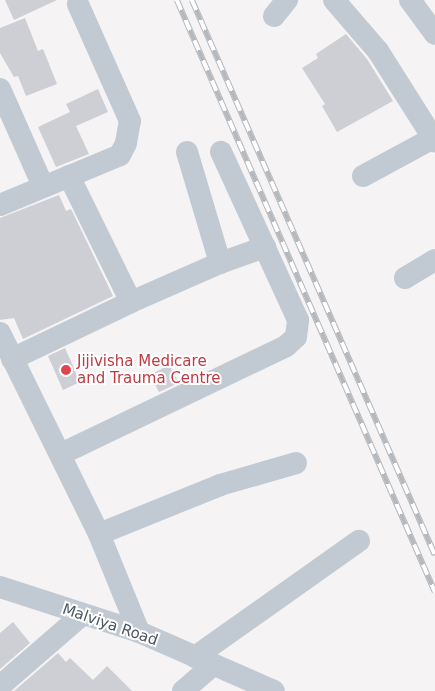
<!DOCTYPE html>
<html>
<head>
<meta charset="utf-8">
<style>
	body { margin:0 }
	#map { position:relative; width:435px; height:691px; overflow:hidden; background:#f5f3f3; font-family:"DejaVu Sans",sans-serif }
	div>[style] { position:absolute }
	[style*='--x'] { left:calc(var(--x)*1px); top:calc(var(--y)*1px); width:calc(var(--w)*1px); rotate:calc(var(--a)*1deg) }
	.building>* { inset:0; background:#cdcfd5 }
	.minor>* { height:22px; margin:-11px; padding:0 11px; transform-origin:11px; border-radius:11px; background:#c1cad2 }
	.rail>* { height:5.5px; margin-top:-2.75px; transform-origin:0; background:repeating-linear-gradient(90deg,#fff 0 11px,#b5b8bd 0 22px); box-sizing:border-box; border-block:1px solid #b5b8bd }
	.dots>* { width:14px; height:14px; translate:-50% -50%; box-sizing:border-box; border:2px solid #fff; border-radius:50% }
	span { translate:-50% -50%; white-space:nowrap; text-align:center; line-height:1.15; -webkit-text-stroke:4px #fff; paint-order:stroke }
	.health-label { font-size:15px; color:#be3a42 }
	.left { translate:0 -50%; text-align:left }
	.street-label { font-size:15px; color:#4a5661 }
</style>
</head>
<body>
<div id="map">
	<div class="building">
		<i style="clip-path:polygon(5px 0,57px 0,14px 20px)"></i>
		<i style="clip-path:polygon(25px 18px,38px 51px,43px 49px,57px 84px,26px 96px,18px 76px,14px 77px,0 53px,0 28px)"></i>
		<i style="clip-path:polygon(346px 34px,367px 59px,393px 101px,337px 132px,322px 106px,325px 104px,302px 68px,318px 58px,316px 54px)"></i>
		<i style="clip-path:polygon(98px 89px,108px 112px,76px 126px,89px 154px,56px 167px,38px 127px,70px 112px,66px 104px)"></i>
		<i style="clip-path:polygon(59px 195px,66px 211px,71px 209px,113px 296px,23px 339px,14px 318px,0 320px,0 218px)"></i>
		<i style="clip-path:polygon(65px 348px,80px 382px,63px 390px,48px 356px)"></i>
		<i style="clip-path:polygon(169px 365px,179px 383px,159px 392px,150px 375px)"></i>
		<i style="clip-path:polygon(13px 622px,30px 643px,0 669px,0 633px)"></i>
		<i style="clip-path:polygon(58px 653px,66px 662px,70px 658px,93px 680px,107px 666px,132px 691px,14px 691px)"></i>
	</div>
	<div class="minor">
		<i style="--x:334;--y:0;--w:67;--a:49.2"></i>
		<i style="--x:378;--y:51;--w:107;--a:57.7"></i>
		<i style="--x:410;--y:0;--w:42;--a:53.7"></i>
		<i style="--x:274;--y:16;--w:21;--a:-51"></i>
		<i style="--x:0;--y:89;--w:106;--a:66.1"></i>
		<i style="--x:187;--y:152;--w:116;--a:73.4"></i>
		<i style="--x:69;--y:176;--w:140;--a:63.8"></i>
		<i style="--x:363;--y:176;--w:80;--a:-28.5"></i>
		<i style="--x:0;--y:205;--w:130;--a:-22.6"></i>
		<i style="--x:120;--y:155;--w:13;--a:-63"></i>
		<i style="--x:126;--y:143;--w:22;--a:-80"></i>
		<i style="--x:130;--y:121;--w:128;--a:-114"></i>
		<i style="--x:405;--y:278;--w:35;--a:-31"></i>
		<i style="--x:0;--y:333;--w:224;--a:63.8"></i>
		<i style="--x:99;--y:534;--w:106;--a:67.8"></i>
		<i style="--x:12;--y:359;--w:132;--a:-25.6"></i>
		<i style="--x:131;--y:302;--w:97;--a:-23.7"></i>
		<i style="--x:220;--y:263;--w:48;--a:-19.6"></i>
		<i style="--x:61;--y:454;--w:250;--a:-25.6"></i>
		<i style="--x:286;--y:346;--w:13;--a:-42"></i>
		<i style="--x:296;--y:337;--w:17;--a:-83"></i>
		<i style="--x:298;--y:320;--w:185;--a:-114.6"></i>
		<i style="--x:99;--y:534;--w:131;--a:-22"></i>
		<i style="--x:220;--y:485;--w:79;--a:-16.1"></i>
		<i style="--x:0;--y:587;--w:146;--a:17.9"></i>
		<i style="--x:139;--y:632;--w:147;--a:23.6"></i>
		<i style="--x:195;--y:657;--w:201;--a:-35.3"></i>
		<i style="--x:0;--y:686;--w:108;--a:-40.9"></i>
		<i style="--x:183;--y:691;--w:40;--a:-41"></i>
	</div>
	<div class="rail">
		<i style="--x:177;--y:0;--w:646;--a:66.45"></i>
		<i style="--x:192;--y:0;--w:606;--a:66.35"></i>
	</div>
	<div class="dots">
		<i style="left:66px;top:370px;background:#e0444e"></i>
	</div>
	<div class="health-label">
		<span class="left" style="left:77px;top:370px">Jijivisha Medicare<br>and Trauma Centre</span>
	</div>
	<div class="street-label">
		<span style="left:110px;top:625px;rotate:19deg">Malviya Road</span>
	</div>
</div>
</body>
</html>
